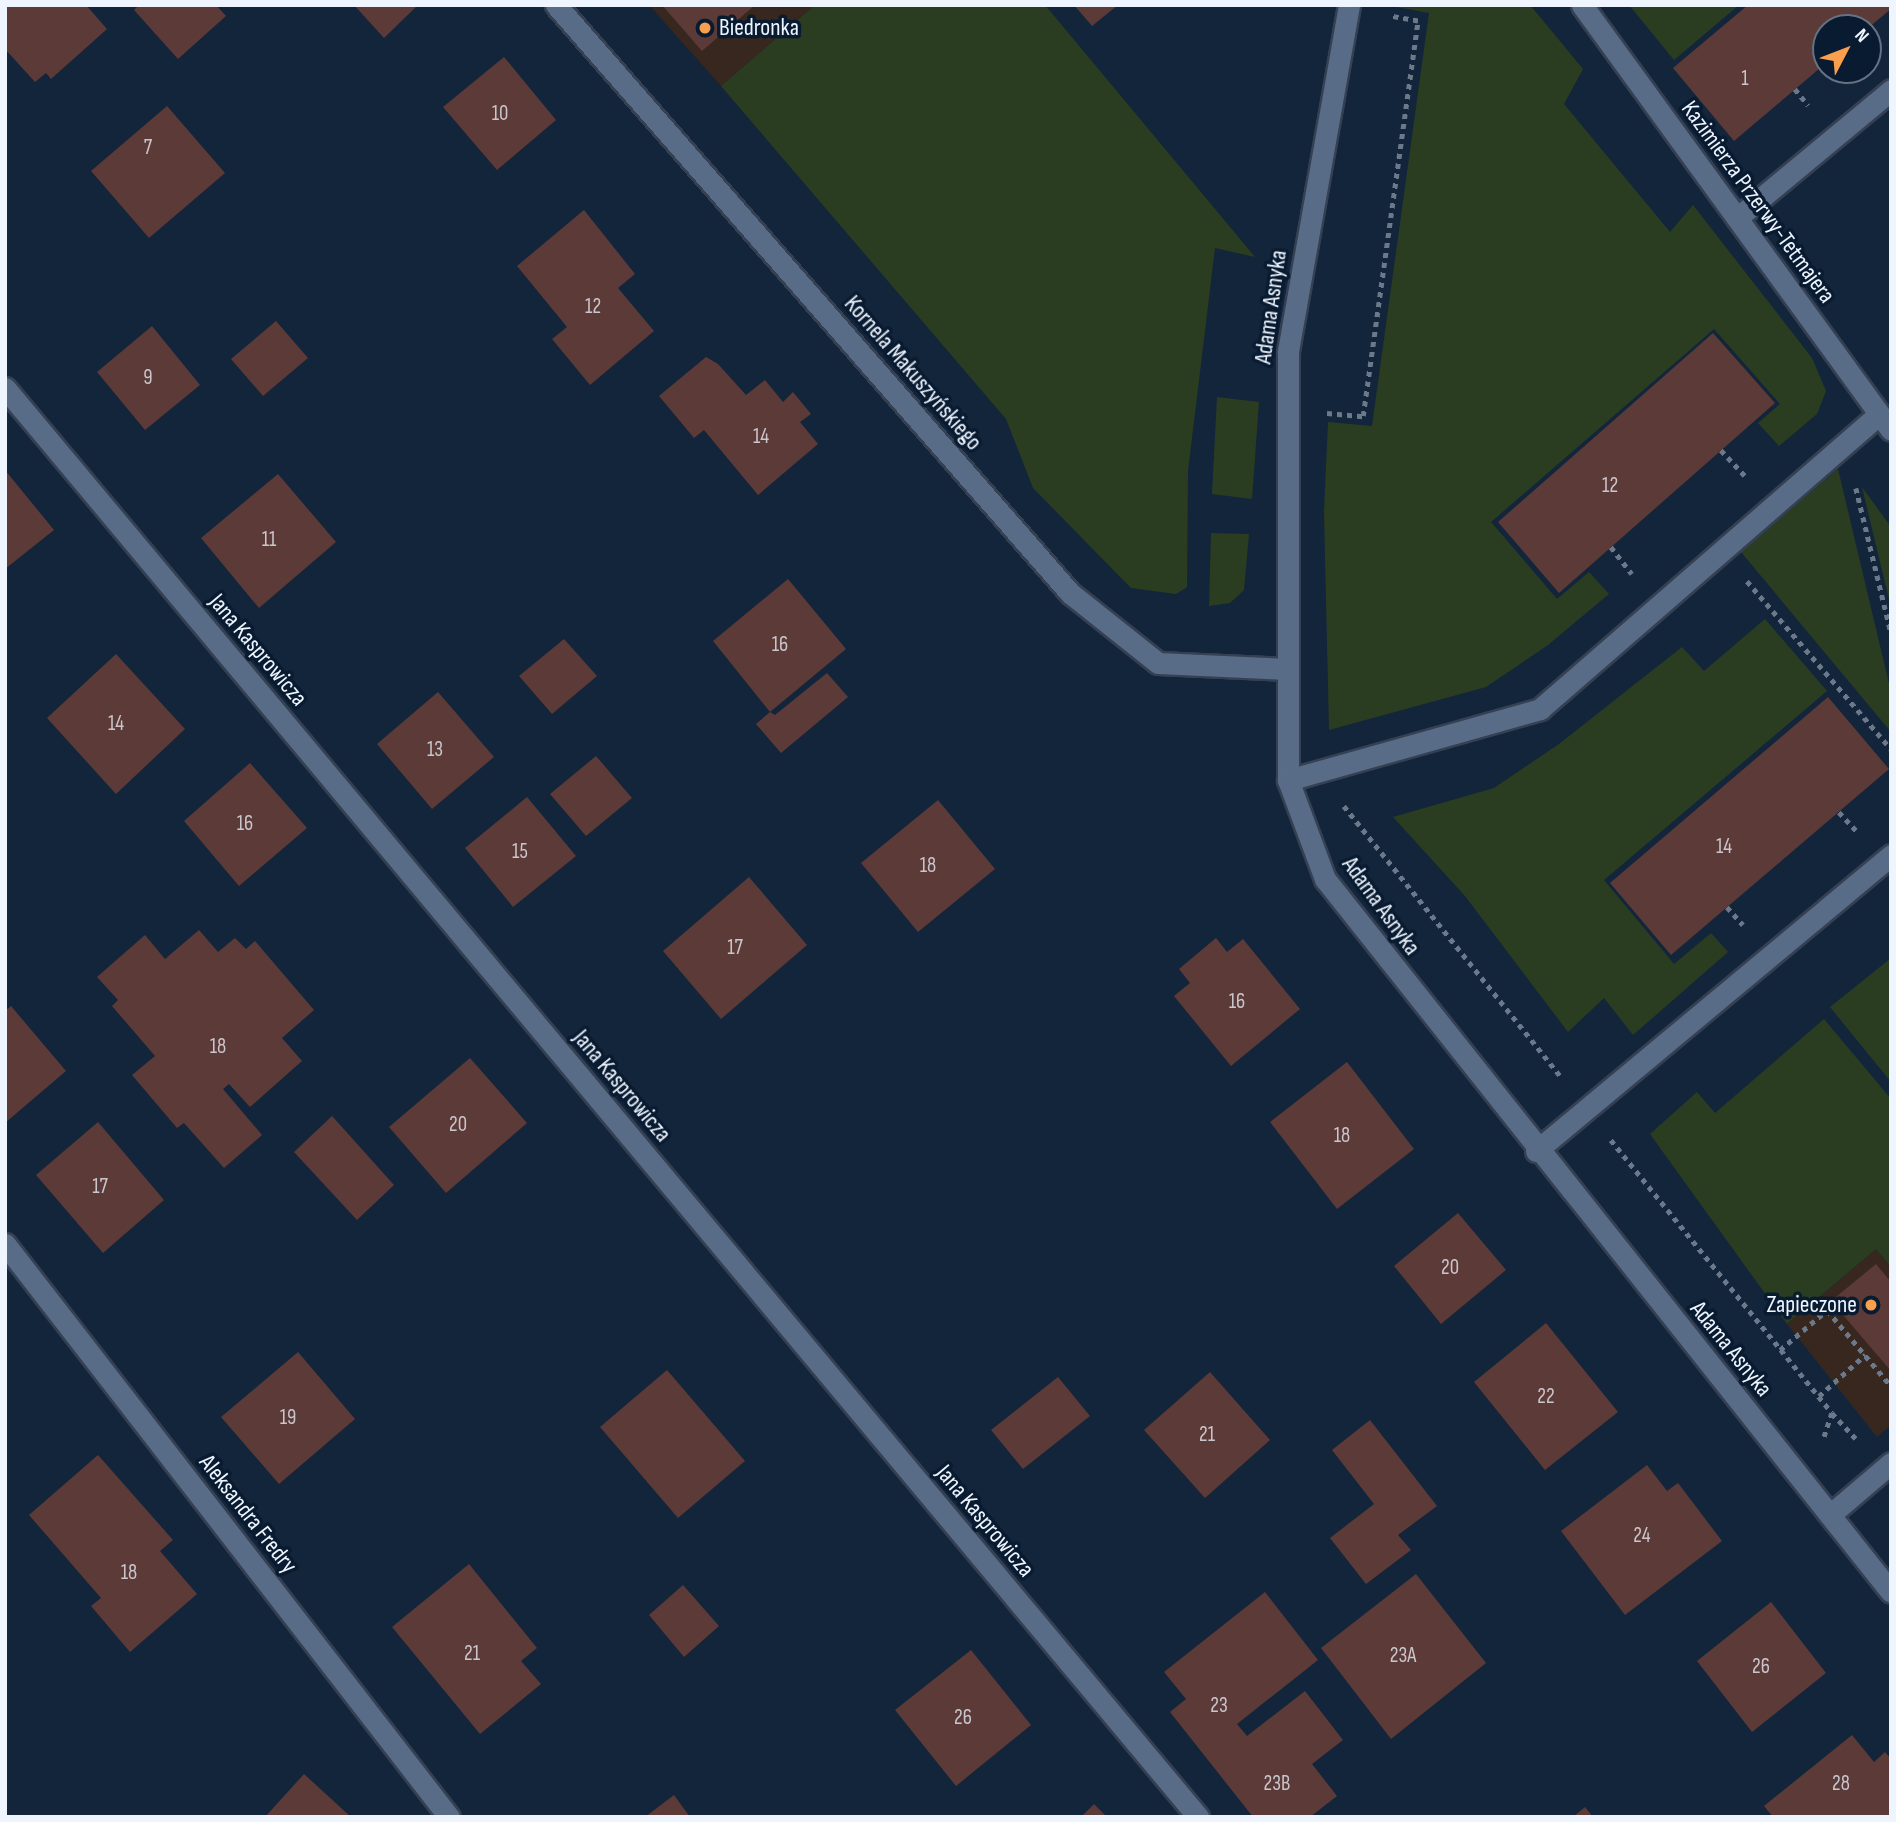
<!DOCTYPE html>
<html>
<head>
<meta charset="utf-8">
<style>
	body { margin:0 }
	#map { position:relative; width:1896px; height:1822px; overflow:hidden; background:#13253b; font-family:"Sofia Sans Condensed",sans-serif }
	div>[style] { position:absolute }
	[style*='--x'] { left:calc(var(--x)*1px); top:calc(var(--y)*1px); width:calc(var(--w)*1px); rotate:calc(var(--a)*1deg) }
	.commercial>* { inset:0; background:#38271e }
	.green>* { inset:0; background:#2b3d21 }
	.building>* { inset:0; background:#5c3a37 }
	.path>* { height:4.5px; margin-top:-2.25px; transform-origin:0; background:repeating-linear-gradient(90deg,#6c798a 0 5px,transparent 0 10px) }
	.roads { filter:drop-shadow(2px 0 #354053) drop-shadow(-2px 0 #354053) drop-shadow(0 2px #354053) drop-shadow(0 -2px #354053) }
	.lane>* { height:21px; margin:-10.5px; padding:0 10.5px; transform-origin:10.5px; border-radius:10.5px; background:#586c87 }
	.street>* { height:21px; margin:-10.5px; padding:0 10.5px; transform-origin:10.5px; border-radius:10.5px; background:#586c87 }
	.dots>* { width:19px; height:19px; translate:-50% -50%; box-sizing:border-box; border:4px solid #091b31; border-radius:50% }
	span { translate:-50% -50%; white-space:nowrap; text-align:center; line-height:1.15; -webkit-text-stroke:7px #091b31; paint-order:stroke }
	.number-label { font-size:21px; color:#cac6cd }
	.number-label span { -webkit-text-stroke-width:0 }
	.poi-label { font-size:24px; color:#eef5ff }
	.left { translate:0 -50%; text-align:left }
	.right { translate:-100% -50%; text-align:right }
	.street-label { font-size:24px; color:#eef5ff }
	.frame { position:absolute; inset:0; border:7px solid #eef5ff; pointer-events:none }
	.north { position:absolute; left:1812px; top:14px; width:70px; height:70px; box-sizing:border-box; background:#091b31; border:2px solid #657283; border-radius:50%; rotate:48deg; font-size:19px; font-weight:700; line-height:28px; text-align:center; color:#eef5ff }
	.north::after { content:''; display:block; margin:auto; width:24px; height:32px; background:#fa9f4e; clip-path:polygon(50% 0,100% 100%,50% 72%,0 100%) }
</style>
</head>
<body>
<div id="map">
	<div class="commercial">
		<i style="clip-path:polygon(649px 5px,815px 5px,721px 86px)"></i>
		<i style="clip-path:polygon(1876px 1249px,1891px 1267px,1891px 1425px,1877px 1437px,1787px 1324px)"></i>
	</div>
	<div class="green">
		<i style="clip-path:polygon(815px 5px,1045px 5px,1255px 257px,1215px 248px,1188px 471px,1187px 587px,1176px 594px,1131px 588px,1033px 488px,1006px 419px,721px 86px)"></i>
		<i style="clip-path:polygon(1386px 5px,1530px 5px,1583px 69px,1564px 104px,1670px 232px,1693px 205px,1812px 358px,1826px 391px,1817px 414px,1779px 446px,1758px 423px,1780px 404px,1714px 329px,1491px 522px,1557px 599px,1589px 572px,1609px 594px,1548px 645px,1486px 687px,1329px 730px,1324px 512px,1328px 422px,1372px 426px,1429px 13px)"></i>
		<i style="clip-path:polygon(1629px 5px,1739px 5px,1674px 60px)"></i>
		<i style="clip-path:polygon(1217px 397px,1259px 402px,1252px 499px,1212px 494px)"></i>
		<i style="clip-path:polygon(1838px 469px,1891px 692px,1891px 732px,1741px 552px)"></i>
		<i style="clip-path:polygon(1862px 487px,1891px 527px,1891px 608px)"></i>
		<i style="clip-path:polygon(1211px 533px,1249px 534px,1244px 590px,1230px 603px,1209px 606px)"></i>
		<i style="clip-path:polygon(1765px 619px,1827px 691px,1604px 880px,1674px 964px,1711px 933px,1728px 952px,1633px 1035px,1604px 998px,1568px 1032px,1465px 896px,1393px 817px,1494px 788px,1559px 744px,1682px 647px,1704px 671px)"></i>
		<i style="clip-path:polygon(1891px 958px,1891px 1082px,1830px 1007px)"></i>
		<i style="clip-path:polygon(1824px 1019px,1891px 1099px,1891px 1267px,1876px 1249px,1787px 1324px,1650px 1134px,1697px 1092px,1715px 1113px)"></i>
	</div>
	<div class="building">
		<i style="clip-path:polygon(5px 5px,86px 5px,107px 29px,51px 79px,46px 73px,35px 82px,5px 49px)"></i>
		<i style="clip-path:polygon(139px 5px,216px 5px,226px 16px,178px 59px,134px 10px)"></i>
		<i style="clip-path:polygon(354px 5px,418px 5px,384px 38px)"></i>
		<i style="clip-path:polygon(662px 5px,755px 5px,702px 51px)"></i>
		<i style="clip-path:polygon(1074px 5px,1118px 5px,1092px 26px)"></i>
		<i style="clip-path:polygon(1748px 5px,1891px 5px,1891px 9px,1868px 28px,1826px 28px,1826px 63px,1734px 141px,1673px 68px)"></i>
		<i style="clip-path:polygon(504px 57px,556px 120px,497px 170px,443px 107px)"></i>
		<i style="clip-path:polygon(167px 106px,225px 173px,149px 238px,91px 171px)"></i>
		<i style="clip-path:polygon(584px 210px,635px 274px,618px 288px,654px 331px,590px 385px,552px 339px,567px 327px,517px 266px)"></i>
		<i style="clip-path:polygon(276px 321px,308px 358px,263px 396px,231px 359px)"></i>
		<i style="clip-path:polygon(152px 326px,200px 385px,145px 430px,97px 372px)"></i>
		<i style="clip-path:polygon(1713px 333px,1775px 403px,1559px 593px,1498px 522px)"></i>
		<i style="clip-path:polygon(706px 357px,718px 364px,746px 395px,765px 380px,783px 402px,793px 392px,811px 414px,800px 422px,818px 444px,758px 495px,704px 430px,694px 438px,659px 396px)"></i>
		<i style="clip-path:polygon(5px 470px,54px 530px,5px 569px)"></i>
		<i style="clip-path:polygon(278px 474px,336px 542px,259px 608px,201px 538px)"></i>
		<i style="clip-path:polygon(788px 579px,846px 649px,770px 712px,775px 715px,827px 673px,848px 697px,781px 753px,756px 724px,770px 712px,713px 641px)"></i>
		<i style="clip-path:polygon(564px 639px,597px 676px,552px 714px,519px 676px)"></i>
		<i style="clip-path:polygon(116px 654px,185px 729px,116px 794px,47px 718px)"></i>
		<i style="clip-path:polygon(438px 692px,494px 757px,432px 809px,377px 744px)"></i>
		<i style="clip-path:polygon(1828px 697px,1889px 769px,1671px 955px,1610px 883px)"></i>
		<i style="clip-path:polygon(596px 756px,632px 798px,586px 836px,550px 794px)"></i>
		<i style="clip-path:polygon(250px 763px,307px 828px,239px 886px,184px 821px)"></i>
		<i style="clip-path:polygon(527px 797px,576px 856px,513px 907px,465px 848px)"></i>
		<i style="clip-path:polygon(938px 800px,995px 869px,918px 932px,861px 863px)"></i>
		<i style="clip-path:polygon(749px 877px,807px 945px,721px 1019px,663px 951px)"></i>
		<i style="clip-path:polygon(199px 930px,218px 952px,235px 938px,246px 949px,255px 941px,314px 1010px,282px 1038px,302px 1061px,250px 1107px,229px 1084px,223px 1089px,262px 1135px,224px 1168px,184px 1123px,177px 1128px,132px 1075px,155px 1056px,112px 1006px,118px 1000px,97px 977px,145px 935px,165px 959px)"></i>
		<i style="clip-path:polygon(1216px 938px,1227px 952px,1243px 939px,1300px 1009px,1231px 1066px,1174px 996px,1190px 983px,1179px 969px)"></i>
		<i style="clip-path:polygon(11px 1006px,66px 1071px,5px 1123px,5px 1011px)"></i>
		<i style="clip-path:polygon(470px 1058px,527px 1123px,446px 1193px,389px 1127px)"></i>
		<i style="clip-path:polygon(1347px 1062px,1414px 1149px,1337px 1209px,1270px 1122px)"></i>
		<i style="clip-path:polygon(332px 1116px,394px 1185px,357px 1220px,294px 1152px)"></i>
		<i style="clip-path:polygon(98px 1122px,164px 1200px,103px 1253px,36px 1175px)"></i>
		<i style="clip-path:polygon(1458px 1213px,1506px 1270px,1441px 1324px,1394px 1266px)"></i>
		<i style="clip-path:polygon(1876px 1264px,1891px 1282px,1891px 1371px,1831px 1301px)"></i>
		<i style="clip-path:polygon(1546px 1323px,1618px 1412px,1545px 1470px,1474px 1382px)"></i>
		<i style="clip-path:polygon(298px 1352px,355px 1419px,279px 1484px,221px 1417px)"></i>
		<i style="clip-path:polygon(667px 1370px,745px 1461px,678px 1518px,600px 1427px)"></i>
		<i style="clip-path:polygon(1210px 1372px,1270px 1440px,1205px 1498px,1144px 1430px)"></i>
		<i style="clip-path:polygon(1058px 1377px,1090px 1416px,1023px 1469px,991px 1430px)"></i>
		<i style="clip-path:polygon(1370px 1420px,1437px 1506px,1398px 1535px,1411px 1550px,1366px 1584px,1330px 1538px,1374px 1504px,1332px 1450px)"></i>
		<i style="clip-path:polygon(98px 1455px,173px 1540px,160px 1551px,197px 1594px,130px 1652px,91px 1606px,101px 1598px,29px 1515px)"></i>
		<i style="clip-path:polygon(1647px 1465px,1667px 1491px,1678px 1483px,1722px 1541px,1625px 1615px,1561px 1531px)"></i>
		<i style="clip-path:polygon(469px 1564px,537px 1648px,521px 1661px,541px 1684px,480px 1734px,392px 1627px)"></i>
		<i style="clip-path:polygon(1416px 1574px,1486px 1663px,1391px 1739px,1321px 1648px)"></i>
		<i style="clip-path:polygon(683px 1585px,719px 1626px,684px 1657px,649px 1615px)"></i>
		<i style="clip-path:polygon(1265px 1592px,1318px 1660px,1237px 1724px,1247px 1736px,1305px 1691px,1343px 1740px,1312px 1764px,1337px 1796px,1310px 1817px,1253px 1817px,1170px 1712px,1186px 1699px,1164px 1672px)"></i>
		<i style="clip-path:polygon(1771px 1602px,1826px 1673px,1752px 1732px,1697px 1661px)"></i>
		<i style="clip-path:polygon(971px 1650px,1031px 1725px,956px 1786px,895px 1710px)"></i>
		<i style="clip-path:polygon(1852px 1735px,1874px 1762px,1885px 1752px,1891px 1759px,1891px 1817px,1773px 1817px,1764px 1806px)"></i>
		<i style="clip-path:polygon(304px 1774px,351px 1817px,265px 1817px)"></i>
		<i style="clip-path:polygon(674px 1795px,690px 1817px,645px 1817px)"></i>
		<i style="clip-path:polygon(1094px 1804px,1107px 1817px,1081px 1817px)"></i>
		<i style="clip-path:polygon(1585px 1807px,1593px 1817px,1573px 1817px)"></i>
	</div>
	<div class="path">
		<i style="--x:1795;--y:89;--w:21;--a:51"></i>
		<i style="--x:1327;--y:413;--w:36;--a:5"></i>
		<i style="--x:1363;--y:416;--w:399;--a:-82.1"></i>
		<i style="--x:1418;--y:21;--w:28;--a:-170"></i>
		<i style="--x:1721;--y:450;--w:38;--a:47"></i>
		<i style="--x:1856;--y:488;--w:149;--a:76.4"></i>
		<i style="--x:1611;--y:547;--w:34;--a:52"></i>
		<i style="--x:1747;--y:581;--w:221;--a:49.4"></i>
		<i style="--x:1344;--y:806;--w:349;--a:51.3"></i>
		<i style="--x:1839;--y:812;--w:26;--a:47"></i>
		<i style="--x:1727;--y:907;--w:24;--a:48"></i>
		<i style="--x:1611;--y:1140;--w:351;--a:51"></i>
		<i style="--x:1832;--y:1413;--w:28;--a:108"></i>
		<i style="--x:1780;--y:1350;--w:62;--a:-40.4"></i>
		<i style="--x:1827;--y:1310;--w:99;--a:49.9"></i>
		<i style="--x:1819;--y:1396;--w:62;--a:-41.7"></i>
		<i style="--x:1832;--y:1413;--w:35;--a:47"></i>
	</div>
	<div class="roads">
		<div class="lane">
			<i style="--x:1737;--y:218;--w:200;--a:-39.7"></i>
		</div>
		<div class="street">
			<i style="--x:556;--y:5;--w:781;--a:48.84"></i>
			<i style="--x:1070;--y:593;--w:112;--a:38.5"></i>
			<i style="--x:1158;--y:663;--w:130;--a:2.6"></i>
			<i style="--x:1349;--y:5;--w:351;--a:100"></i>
			<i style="--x:1288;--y:351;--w:429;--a:90"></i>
			<i style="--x:1288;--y:780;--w:106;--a:69.5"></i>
			<i style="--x:1325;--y:879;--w:910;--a:51.56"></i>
			<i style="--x:1582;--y:5;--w:525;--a:53.98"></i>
			<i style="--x:5;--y:388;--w:1862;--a:50.14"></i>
			<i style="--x:1288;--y:780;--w:262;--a:-15.7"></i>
			<i style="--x:1540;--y:709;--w:449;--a:-41"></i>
			<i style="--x:1536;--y:1151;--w:462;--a:-39.8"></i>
			<i style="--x:5;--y:1244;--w:725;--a:52.23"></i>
			<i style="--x:1831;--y:1514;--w:79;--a:-40.4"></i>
		</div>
	</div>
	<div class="dots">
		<i style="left:705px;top:28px;background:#fa9f4e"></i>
		<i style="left:1871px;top:1305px;background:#fa9f4e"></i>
	</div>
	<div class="number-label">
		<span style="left:1745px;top:79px">1</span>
		<span style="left:500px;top:114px">10</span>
		<span style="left:148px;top:148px">7</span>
		<span style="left:593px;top:307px">12</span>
		<span style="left:148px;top:378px">9</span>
		<span style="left:761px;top:437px">14</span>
		<span style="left:1610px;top:486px">12</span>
		<span style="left:269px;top:540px">11</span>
		<span style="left:780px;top:645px">16</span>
		<span style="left:116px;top:724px">14</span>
		<span style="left:435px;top:750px">13</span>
		<span style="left:245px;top:824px">16</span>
		<span style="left:1724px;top:847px">14</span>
		<span style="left:520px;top:852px">15</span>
		<span style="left:928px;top:866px">18</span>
		<span style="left:735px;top:948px">17</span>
		<span style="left:1237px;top:1002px">16</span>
		<span style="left:218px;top:1047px">18</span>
		<span style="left:458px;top:1125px">20</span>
		<span style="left:1342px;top:1136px">18</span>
		<span style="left:100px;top:1187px">17</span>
		<span style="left:1450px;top:1268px">20</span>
		<span style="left:1546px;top:1397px">22</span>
		<span style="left:288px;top:1418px">19</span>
		<span style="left:1207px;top:1435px">21</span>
		<span style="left:1642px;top:1536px">24</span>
		<span style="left:129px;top:1573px">18</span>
		<span style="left:472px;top:1654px">21</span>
		<span style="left:1403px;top:1656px">23A</span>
		<span style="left:1761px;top:1667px">26</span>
		<span style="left:1219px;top:1706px">23</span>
		<span style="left:963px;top:1718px">26</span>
		<span style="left:1277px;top:1784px">23B</span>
		<span style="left:1841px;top:1784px">28</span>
	</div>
	<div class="poi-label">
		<span class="left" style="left:719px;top:28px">Biedronka</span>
		<span class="right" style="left:1857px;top:1305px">Zapieczone</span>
	</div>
	<div class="street-label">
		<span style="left:1758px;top:202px;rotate:54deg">Kazimierza Przerwy-Tetmajera</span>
		<span style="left:1271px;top:307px;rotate:-82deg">Adama Asnyka</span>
		<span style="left:913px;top:373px;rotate:49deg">Kornela Makuszyńskiego</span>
		<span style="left:258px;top:650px;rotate:50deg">Jana Kasprowicza</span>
		<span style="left:1381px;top:906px;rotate:54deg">Adama Asnyka</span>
		<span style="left:622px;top:1086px;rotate:50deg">Jana Kasprowicza</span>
		<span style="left:1731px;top:1349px;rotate:51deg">Adama Asnyka</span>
		<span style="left:248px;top:1514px;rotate:52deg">Aleksandra Fredry</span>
		<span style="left:985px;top:1521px;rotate:50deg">Jana Kasprowicza</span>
	</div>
	<div class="frame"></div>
	<div class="north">N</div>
</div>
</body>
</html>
